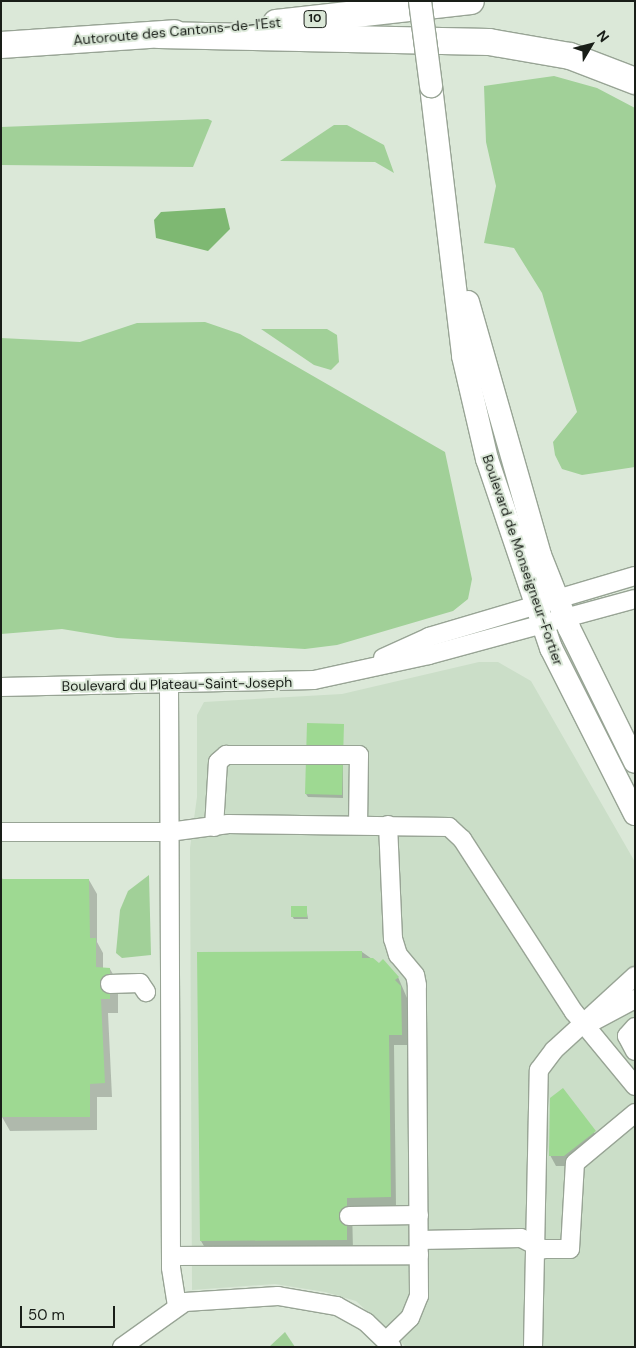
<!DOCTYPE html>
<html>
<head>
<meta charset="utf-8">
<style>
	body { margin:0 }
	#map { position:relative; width:636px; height:1348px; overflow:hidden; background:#dbe8d8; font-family:"DM Sans",sans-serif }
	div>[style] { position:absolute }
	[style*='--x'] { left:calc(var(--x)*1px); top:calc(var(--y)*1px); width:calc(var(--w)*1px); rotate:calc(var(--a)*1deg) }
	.built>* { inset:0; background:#cbdec8 }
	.green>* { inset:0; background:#a1d098 }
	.water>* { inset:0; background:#7eb872 }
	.shadow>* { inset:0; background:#0003 }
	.building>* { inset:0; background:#9ed992 }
	.roads { filter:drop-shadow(1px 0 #98a495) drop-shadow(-1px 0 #98a495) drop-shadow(0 1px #98a495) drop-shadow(0 -1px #98a495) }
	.minor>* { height:18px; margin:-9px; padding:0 9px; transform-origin:9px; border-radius:9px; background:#fff }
	.major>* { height:22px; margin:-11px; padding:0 11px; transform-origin:11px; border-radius:11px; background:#fff }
	.highway>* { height:26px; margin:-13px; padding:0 13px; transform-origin:13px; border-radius:13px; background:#fff }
	.bridges { filter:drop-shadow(1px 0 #98a495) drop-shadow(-1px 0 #98a495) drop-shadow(0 1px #98a495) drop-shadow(0 -1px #98a495) }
	.major-bridge>* { height:22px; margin:-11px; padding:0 11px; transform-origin:11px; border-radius:11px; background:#fff }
	span { translate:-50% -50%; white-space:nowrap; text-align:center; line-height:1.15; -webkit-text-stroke:4px #dbe8d8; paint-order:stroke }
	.shield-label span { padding:1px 4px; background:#dbe8d8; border:1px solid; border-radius:4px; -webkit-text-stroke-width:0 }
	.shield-label { font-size:12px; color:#191e18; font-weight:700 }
	.street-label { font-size:14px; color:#191e18 }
	.frame { position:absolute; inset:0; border:2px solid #191e18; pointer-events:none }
	.north { position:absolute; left:566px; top:20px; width:50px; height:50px; -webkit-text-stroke:4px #dbe8d8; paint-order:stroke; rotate:53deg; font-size:14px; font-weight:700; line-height:20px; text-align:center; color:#191e18 }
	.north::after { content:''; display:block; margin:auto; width:18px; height:22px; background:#191e18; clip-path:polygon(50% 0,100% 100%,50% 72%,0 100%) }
	.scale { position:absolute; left:20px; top:1306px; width:95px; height:22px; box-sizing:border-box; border:2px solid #191e18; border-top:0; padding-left:6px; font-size:15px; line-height:18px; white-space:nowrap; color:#191e18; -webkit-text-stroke:4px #dbe8d8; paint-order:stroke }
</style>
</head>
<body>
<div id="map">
	<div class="built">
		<i style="clip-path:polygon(479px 662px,498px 662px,531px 681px,635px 862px,635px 1347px,406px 1347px,356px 1301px,325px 1292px,275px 1284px,192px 1290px,190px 848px,197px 797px,197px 715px,204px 702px,342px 694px)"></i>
	</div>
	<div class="green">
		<i style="clip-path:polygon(554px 76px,597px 88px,635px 108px,635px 467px,582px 475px,562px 469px,555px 455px,553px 442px,577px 412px,542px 293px,514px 248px,484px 243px,496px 186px,486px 142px,484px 86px)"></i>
		<i style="clip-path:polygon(208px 119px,212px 121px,193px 167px,1px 165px,1px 127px)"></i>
		<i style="clip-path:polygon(334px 125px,347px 125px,384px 145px,394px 173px,375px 162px,280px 161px)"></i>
		<i style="clip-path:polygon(205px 322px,240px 334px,445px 452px,472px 579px,468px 599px,453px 611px,337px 645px,305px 649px,117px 638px,62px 629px,1px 634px,1px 338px,80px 342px,137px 323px)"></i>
		<i style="clip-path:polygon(261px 329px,327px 329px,337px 335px,339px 362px,331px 370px,314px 365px)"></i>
		<i style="clip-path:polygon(149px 875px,151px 955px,122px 958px,116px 953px,120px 910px,128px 891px)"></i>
		<i style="clip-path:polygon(285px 1332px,295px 1347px,269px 1347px)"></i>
	</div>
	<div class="water">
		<i style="clip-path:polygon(225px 208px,230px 229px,208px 251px,156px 238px,154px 220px,161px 212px)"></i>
	</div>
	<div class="shadow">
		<i style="clip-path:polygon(343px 726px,343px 798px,308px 797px,306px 794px)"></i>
		<i style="clip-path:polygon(1px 876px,3px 880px,89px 880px,97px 894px,97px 942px,103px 953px,103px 969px,110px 969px,118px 983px,118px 1013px,108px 1013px,112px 1097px,97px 1097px,97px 1130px,10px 1131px,2px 1117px)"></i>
		<i style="clip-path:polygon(306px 907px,308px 919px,294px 919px,292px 916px)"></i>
		<i style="clip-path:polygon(362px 952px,398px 977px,407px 998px,407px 1045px,394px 1045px,396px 1207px,352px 1208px,353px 1250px,207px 1251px,201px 1241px)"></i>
		<i style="clip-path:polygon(563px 1089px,601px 1142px,570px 1166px,556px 1166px,550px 1155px)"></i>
	</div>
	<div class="building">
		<i style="clip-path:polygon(307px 723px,344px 724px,342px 795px,305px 794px)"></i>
		<i style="clip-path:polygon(1px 879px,89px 879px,90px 938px,96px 938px,96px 967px,110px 968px,110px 999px,101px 999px,105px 1083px,90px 1084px,90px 1117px,1px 1117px)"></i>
		<i style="clip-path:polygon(291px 906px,307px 906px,307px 917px,291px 917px)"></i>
		<i style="clip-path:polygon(362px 951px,362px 958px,373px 958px,379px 963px,383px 959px,399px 977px,395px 980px,401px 986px,402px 1035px,389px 1035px,391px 1197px,347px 1198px,347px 1240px,200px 1241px,197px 952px)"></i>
		<i style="clip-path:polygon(563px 1088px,596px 1131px,564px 1156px,549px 1156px,550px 1098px)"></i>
	</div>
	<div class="roads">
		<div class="minor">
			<i style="--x:383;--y:658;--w:51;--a:-24.5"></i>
			<i style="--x:429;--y:637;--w:215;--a:-16.5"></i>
			<i style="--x:169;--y:685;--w:583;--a:89.8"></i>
			<i style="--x:171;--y:1268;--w:38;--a:81"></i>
			<i style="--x:1;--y:687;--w:313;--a:-1.3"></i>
			<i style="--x:314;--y:680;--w:118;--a:-12.3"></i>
			<i style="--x:429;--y:655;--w:213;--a:-15.2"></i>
			<i style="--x:214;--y:827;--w:65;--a:-86.5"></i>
			<i style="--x:218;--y:762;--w:11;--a:-41"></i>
			<i style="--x:226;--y:755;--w:133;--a:0"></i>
			<i style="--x:359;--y:755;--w:70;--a:90.8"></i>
			<i style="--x:1;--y:832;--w:168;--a:0"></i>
			<i style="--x:169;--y:832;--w:60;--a:-7.7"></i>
			<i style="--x:228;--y:824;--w:221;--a:0.8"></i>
			<i style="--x:449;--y:827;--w:18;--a:43"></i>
			<i style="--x:462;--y:839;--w:206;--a:57.1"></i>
			<i style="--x:574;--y:1012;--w:96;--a:50.5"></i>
			<i style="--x:110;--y:984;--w:30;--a:-2"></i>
			<i style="--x:140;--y:983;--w:11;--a:56"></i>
			<i style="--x:590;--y:1023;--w:51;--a:-28.1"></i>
			<i style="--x:635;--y:1027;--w:12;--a:132"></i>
			<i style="--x:627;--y:1036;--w:17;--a:62"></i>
			<i style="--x:349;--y:1216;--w:70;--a:-0.8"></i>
			<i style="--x:419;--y:1240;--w:102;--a:-1.1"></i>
			<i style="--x:521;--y:1238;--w:25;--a:27"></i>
			<i style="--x:543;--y:1249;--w:27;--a:0"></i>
			<i style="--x:570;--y:1249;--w:86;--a:-86.7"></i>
			<i style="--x:575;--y:1163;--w:78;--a:-39.8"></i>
			<i style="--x:171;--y:1256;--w:248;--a:-0.2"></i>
			<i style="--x:386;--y:1341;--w:33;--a:-44"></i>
			<i style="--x:410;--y:1318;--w:24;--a:-68"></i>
			<i style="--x:419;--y:1296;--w:311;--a:-90.4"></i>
			<i style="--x:417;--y:985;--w:10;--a:-101"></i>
			<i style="--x:415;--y:975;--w:26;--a:-130"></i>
			<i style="--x:398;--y:955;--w:17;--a:-107"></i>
			<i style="--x:393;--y:939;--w:114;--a:-92.5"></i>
			<i style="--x:122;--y:1347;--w:77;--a:-35.5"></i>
			<i style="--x:185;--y:1302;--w:93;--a:-3.7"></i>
			<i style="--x:278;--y:1296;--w:60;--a:9.6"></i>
			<i style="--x:337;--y:1306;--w:33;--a:29"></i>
			<i style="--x:366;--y:1322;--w:36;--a:44"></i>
			<i style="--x:533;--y:1347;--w:277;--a:-88.8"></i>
			<i style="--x:539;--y:1070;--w:25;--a:-53"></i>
			<i style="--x:554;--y:1050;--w:110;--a:-42.4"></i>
		</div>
		<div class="major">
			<i style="--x:431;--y:86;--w:272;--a:83.2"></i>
			<i style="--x:463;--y:356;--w:106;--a:76.9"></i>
			<i style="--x:487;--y:459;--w:200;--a:71.3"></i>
			<i style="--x:551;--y:648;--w:186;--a:63.2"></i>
			<i style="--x:468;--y:302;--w:263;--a:74.1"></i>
			<i style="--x:540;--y:555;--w:79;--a:68.3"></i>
			<i style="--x:569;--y:628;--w:149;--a:63.8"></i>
		</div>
		<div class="highway">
			<i style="--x:276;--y:23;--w:196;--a:-6.4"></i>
			<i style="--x:159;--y:35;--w:330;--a:1.2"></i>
			<i style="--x:489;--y:42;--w:82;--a:9.8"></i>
			<i style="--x:570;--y:56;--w:70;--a:21"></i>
			<i style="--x:1;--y:45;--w:174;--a:-3.9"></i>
		</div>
	</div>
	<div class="bridges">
		<div class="major-bridge">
			<i style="--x:420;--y:1;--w:86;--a:82.6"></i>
		</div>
	</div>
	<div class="shield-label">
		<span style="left:315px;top:19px">10</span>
	</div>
	<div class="street-label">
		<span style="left:177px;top:31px;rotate:-5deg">Autoroute des Cantons-de-l'Est</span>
		<span style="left:523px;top:560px;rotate:71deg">Boulevard de Monseigneur-Fortier</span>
		<span style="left:177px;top:684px;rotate:-1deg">Boulevard du Plateau-Saint-Joseph</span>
	</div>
	<div class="frame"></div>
	<div class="north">N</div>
	<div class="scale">50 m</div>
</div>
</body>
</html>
